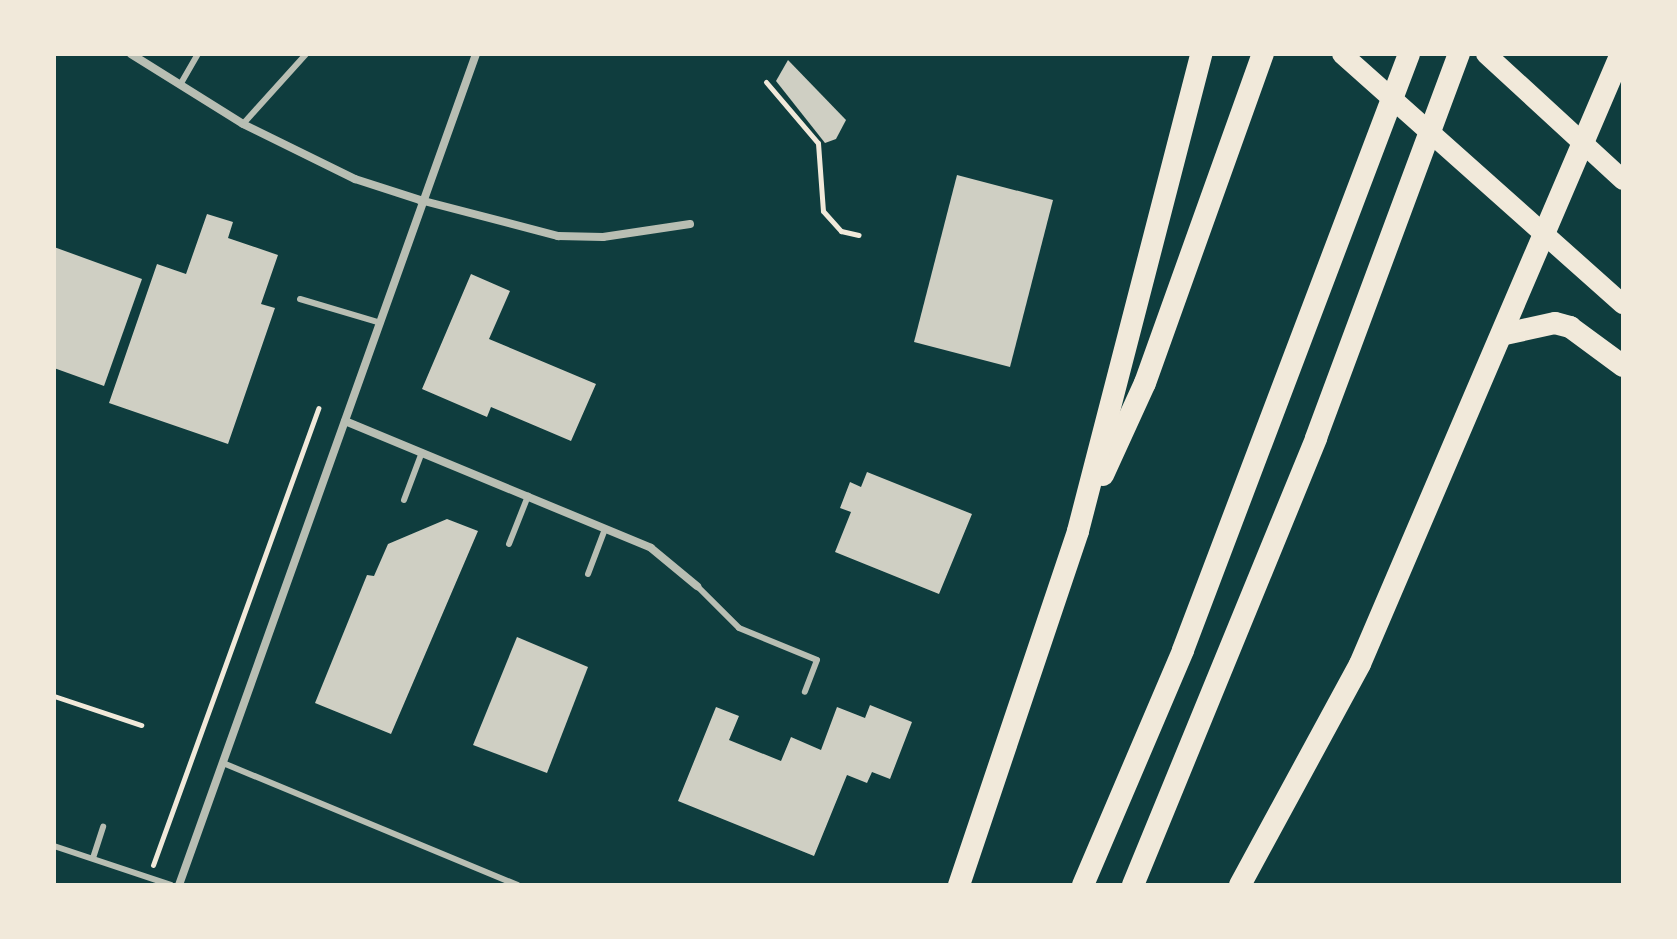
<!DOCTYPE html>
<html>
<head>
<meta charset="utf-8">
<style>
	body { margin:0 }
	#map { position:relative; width:1677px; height:939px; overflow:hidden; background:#0f3d3e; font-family:Inter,sans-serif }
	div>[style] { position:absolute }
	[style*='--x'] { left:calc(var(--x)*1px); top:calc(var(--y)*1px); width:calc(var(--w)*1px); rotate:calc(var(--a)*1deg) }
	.building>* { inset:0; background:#cfcfc3 }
	.path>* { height:5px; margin:-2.5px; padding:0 2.5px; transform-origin:2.5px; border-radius:2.5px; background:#f1e9da }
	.service>* { height:6px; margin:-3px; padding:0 3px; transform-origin:3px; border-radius:3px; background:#b8beb3 }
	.minor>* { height:8px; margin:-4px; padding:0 4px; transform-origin:4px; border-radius:4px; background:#b8beb3 }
	.primary>* { height:20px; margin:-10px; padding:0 10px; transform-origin:10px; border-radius:10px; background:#f1e9da }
	.trunk>* { height:22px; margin:-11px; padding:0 11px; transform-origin:11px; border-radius:11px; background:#f1e9da }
	span { translate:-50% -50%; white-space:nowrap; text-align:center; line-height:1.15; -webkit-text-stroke:8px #f1e9da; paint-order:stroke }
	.frame { position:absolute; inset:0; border:56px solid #f1e9da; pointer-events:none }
</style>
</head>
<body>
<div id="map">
	<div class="building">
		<i style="clip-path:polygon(788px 60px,846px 120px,836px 139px,825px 143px,776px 81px)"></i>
		<i style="clip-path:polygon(957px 175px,1053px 200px,1010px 367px,914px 342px)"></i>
		<i style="clip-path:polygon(207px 214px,233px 222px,228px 238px,278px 255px,261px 304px,275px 308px,228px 444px,109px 403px,157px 264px,186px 274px)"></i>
		<i style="clip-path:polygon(54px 247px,142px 279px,104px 386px,54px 368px)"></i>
		<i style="clip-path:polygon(471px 274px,510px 291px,489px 339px,596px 384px,571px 441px,491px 407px,487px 417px,422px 389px)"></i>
		<i style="clip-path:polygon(867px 472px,972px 514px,939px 594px,835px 552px,851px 512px,840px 508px,850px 482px,861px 487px)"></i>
		<i style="clip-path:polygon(447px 519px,478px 531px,391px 734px,315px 703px,367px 575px,374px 576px,388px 544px)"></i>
		<i style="clip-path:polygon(517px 637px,588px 667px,547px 773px,473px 745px)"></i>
		<i style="clip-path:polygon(870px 705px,912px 722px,890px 779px,872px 772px,867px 783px,847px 775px,814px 856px,678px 801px,716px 707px,739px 716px,729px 740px,781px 761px,791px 737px,821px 750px,837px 707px,865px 718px)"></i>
	</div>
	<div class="path">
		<i style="--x:766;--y:82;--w:80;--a:49.6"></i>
		<i style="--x:818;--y:143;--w:68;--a:85.8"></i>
		<i style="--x:823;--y:211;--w:27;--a:48"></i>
		<i style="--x:841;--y:231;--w:18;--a:13"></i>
		<i style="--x:54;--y:696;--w:92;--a:18.4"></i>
		<i style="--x:153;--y:865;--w:486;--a:-70.1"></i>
	</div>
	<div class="service">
		<i style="--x:180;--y:85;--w:36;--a:-60"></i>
		<i style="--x:243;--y:124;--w:94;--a:-48"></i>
		<i style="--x:300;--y:299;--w:84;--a:16.5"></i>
		<i style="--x:404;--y:500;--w:51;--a:-69.4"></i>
		<i style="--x:509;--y:544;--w:52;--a:-68.4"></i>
		<i style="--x:588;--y:574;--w:48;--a:-69.3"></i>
		<i style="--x:697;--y:586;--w:59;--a:45"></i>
		<i style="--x:739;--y:628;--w:84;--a:22.3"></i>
		<i style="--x:817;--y:660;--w:34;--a:111"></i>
		<i style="--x:223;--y:763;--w:319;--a:22.5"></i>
		<i style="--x:54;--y:846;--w:123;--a:18.4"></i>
		<i style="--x:93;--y:858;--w:33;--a:-72"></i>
	</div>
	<div class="minor">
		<i style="--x:131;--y:54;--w:132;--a:32"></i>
		<i style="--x:243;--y:124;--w:125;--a:26.2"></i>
		<i style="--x:355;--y:179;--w:68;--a:17.9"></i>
		<i style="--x:420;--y:200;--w:143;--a:14.6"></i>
		<i style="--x:558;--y:236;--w:45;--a:1.3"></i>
		<i style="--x:603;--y:237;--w:88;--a:-8.5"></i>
		<i style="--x:345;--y:421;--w:331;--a:22.5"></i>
		<i style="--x:651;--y:548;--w:60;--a:39.6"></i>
		<i style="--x:179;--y:885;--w:882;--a:-70.33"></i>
	</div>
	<div class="primary">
		<i style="--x:1342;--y:54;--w:376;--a:41.7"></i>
		<i style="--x:1486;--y:54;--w:186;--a:42.6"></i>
	</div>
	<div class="trunk">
		<i style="--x:1505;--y:334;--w:51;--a:-12.4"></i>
		<i style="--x:1555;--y:323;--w:16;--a:15"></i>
		<i style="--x:1570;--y:327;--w:66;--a:36.3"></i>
		<i style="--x:1103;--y:475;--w:101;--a:-65.5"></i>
		<i style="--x:1145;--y:383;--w:350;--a:-70.3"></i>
		<i style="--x:959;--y:885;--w:373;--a:-71.4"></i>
		<i style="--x:1078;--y:531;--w:493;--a:-75.5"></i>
		<i style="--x:1083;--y:885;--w:255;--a:-66.9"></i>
		<i style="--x:1183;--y:650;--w:637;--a:-69.23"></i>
		<i style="--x:1133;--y:885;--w:483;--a:-67.7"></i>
		<i style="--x:1316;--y:438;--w:410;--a:-69.6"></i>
		<i style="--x:1240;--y:885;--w:251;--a:-61.5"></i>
		<i style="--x:1360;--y:664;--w:663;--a:-66.84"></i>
	</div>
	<div class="frame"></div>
</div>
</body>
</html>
